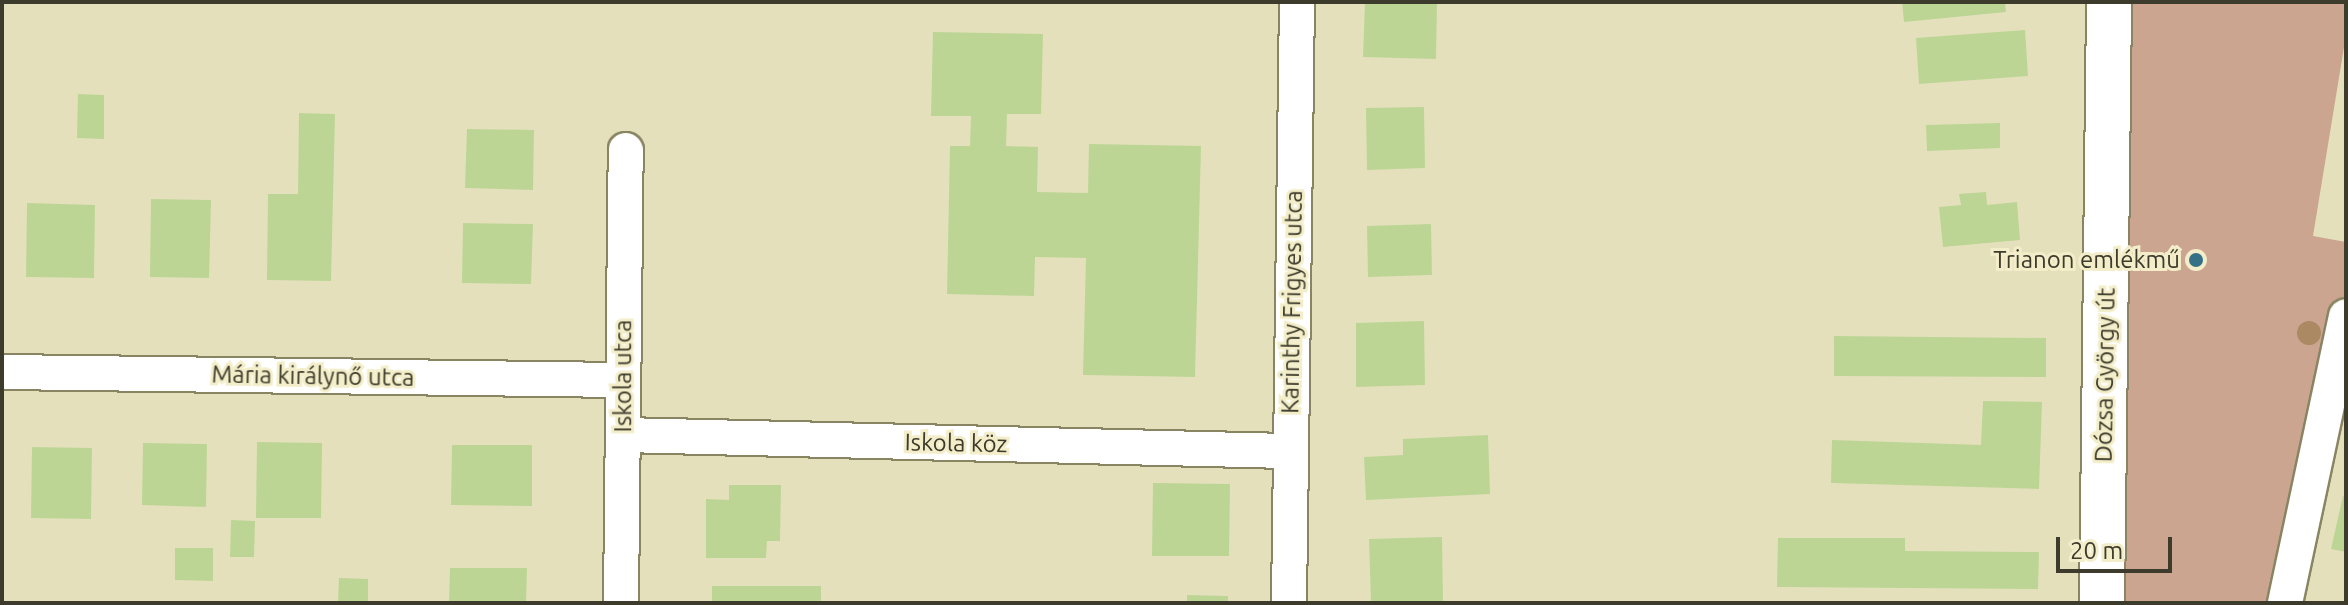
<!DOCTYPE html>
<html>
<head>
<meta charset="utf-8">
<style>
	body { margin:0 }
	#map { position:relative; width:2348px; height:605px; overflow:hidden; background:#e5e0bc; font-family:Ubuntu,sans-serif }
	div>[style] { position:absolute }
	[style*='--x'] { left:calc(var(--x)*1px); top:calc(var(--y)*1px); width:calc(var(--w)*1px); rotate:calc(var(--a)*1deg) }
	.green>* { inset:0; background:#cba58f }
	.building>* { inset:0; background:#bcd595 }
	.roads { filter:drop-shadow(2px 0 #898462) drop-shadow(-2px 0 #898462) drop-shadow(0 2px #898462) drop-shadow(0 -2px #898462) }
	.minor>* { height:34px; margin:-17px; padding:0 17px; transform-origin:17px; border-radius:17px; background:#fff }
	.tertiary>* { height:44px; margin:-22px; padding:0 22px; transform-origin:22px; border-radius:22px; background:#fff }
	.trees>* { width:24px; height:24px; margin:-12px; border-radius:50%; background:#ab8963 }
	.dots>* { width:22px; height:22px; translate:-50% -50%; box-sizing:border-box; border:4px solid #f3eec9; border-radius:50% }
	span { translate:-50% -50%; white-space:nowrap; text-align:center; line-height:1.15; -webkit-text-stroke:6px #f3eec9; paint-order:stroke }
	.poi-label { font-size:24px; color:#3d3b2c }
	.right { translate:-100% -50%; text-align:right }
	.street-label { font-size:24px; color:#3d3b2c }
	.frame { position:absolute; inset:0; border:4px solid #3d3b2c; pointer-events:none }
	.scale { position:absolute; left:2056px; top:537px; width:116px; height:36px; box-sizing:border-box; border:4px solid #3d3b2c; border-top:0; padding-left:10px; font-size:24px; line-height:28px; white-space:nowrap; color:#3d3b2c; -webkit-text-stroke:6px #f3eec9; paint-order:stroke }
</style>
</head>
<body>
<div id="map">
	<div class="green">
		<i style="clip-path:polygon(2109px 2px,2346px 2px,2346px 35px,2313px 236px,2346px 242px,2346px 316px,2285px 603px,2102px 603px)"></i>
	</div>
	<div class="building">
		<i style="clip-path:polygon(1365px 2px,1437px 2px,1436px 59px,1363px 57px)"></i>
		<i style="clip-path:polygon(1902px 2px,2005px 2px,2006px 12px,1904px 22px)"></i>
		<i style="clip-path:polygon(2025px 30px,2028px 76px,1919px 84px,1916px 38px)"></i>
		<i style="clip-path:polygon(933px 32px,1043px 34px,1041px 114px,1007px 114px,1006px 146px,1038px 147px,1037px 192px,1088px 193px,1089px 144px,1201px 146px,1195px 377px,1083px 375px,1086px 258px,1035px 257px,1034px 296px,947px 294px,950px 146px,970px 146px,971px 116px,931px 116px)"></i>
		<i style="clip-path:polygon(78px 94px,104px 95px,104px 139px,77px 138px)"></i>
		<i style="clip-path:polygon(1424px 107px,1425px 168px,1367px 170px,1366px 108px)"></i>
		<i style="clip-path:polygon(299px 113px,335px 114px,331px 281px,267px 280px,268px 194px,298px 194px)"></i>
		<i style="clip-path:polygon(2000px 123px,2000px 148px,1927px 151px,1926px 125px)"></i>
		<i style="clip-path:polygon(467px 129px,534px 130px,533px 190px,465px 188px)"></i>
		<i style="clip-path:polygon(1986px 192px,1987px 205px,2017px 202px,2020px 240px,1943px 247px,1939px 207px,1961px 205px,1959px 194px)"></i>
		<i style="clip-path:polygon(151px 199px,211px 200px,209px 278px,150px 277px)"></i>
		<i style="clip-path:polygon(27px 203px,95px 205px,94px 278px,26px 277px)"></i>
		<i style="clip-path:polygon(463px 223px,533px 224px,531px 284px,462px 283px)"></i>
		<i style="clip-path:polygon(1431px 224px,1432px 275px,1368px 277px,1367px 226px)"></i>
		<i style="clip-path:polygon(1424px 321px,1425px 385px,1356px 387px,1356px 323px)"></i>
		<i style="clip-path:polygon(1834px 336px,2046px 338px,2046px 377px,1834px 376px)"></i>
		<i style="clip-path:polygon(1983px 401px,2042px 402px,2039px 489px,1831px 483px,1832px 440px,1981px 445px)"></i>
		<i style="clip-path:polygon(1488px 435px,1490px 494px,1366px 500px,1364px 457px,1403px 455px,1403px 439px)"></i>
		<i style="clip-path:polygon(257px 442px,322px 443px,321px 518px,256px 518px)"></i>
		<i style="clip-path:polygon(143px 443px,207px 444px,206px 507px,142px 505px)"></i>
		<i style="clip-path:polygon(452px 445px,532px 445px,532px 506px,451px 505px)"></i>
		<i style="clip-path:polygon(32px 447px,92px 448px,91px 519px,31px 518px)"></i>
		<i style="clip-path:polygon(1153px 483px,1230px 484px,1229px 556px,1152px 556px)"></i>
		<i style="clip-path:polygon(729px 485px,781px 485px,780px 541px,767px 541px,766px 558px,706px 558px,706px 499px,729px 500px)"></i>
		<i style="clip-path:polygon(2343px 496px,2346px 497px,2346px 552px,2331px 549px)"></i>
		<i style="clip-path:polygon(231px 520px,255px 521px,254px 557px,230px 557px)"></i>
		<i style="clip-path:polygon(1442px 537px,1443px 603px,1371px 603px,1369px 539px)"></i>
		<i style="clip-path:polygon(1778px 538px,1905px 538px,1905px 551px,2039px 552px,2038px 589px,1777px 587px)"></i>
		<i style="clip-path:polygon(175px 548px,213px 548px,213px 581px,175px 580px)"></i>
		<i style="clip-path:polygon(450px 568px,527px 568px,526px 603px,449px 603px)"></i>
		<i style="clip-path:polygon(339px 578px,368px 579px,368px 603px,338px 603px)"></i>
		<i style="clip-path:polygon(712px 586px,821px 586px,821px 603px,712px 603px)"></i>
		<i style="clip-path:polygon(1187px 595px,1228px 596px,1228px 603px,1187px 603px)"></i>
	</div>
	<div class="roads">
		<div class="minor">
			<i style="--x:2;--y:372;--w:621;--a:0.74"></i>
			<i style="--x:623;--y:435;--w:666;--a:1.38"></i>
			<i style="--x:621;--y:603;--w:453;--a:-89.4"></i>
			<i style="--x:1289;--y:603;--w:601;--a:-89.24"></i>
			<i style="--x:2285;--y:603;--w:293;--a:-78"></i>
		</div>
		<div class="tertiary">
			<i style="--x:2102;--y:603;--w:601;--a:-89.33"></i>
		</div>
	</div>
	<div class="trees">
		<i style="left:2309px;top:333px"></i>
	</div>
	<div class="dots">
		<i style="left:2196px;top:260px;background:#347187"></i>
	</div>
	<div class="poi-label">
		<span class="right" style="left:2180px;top:260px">Trianon emlékmű</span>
	</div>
	<div class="street-label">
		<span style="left:1292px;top:302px;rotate:-89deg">Karinthy Frigyes utca</span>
		<span style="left:2105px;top:375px;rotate:-89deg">Dózsa György út</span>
		<span style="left:313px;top:376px;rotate:1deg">Mária királynő utca</span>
		<span style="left:623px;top:376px;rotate:-90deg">Iskola utca</span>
		<span style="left:956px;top:443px;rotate:1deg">Iskola köz</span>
	</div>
	<div class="frame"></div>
	<div class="scale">20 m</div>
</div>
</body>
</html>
